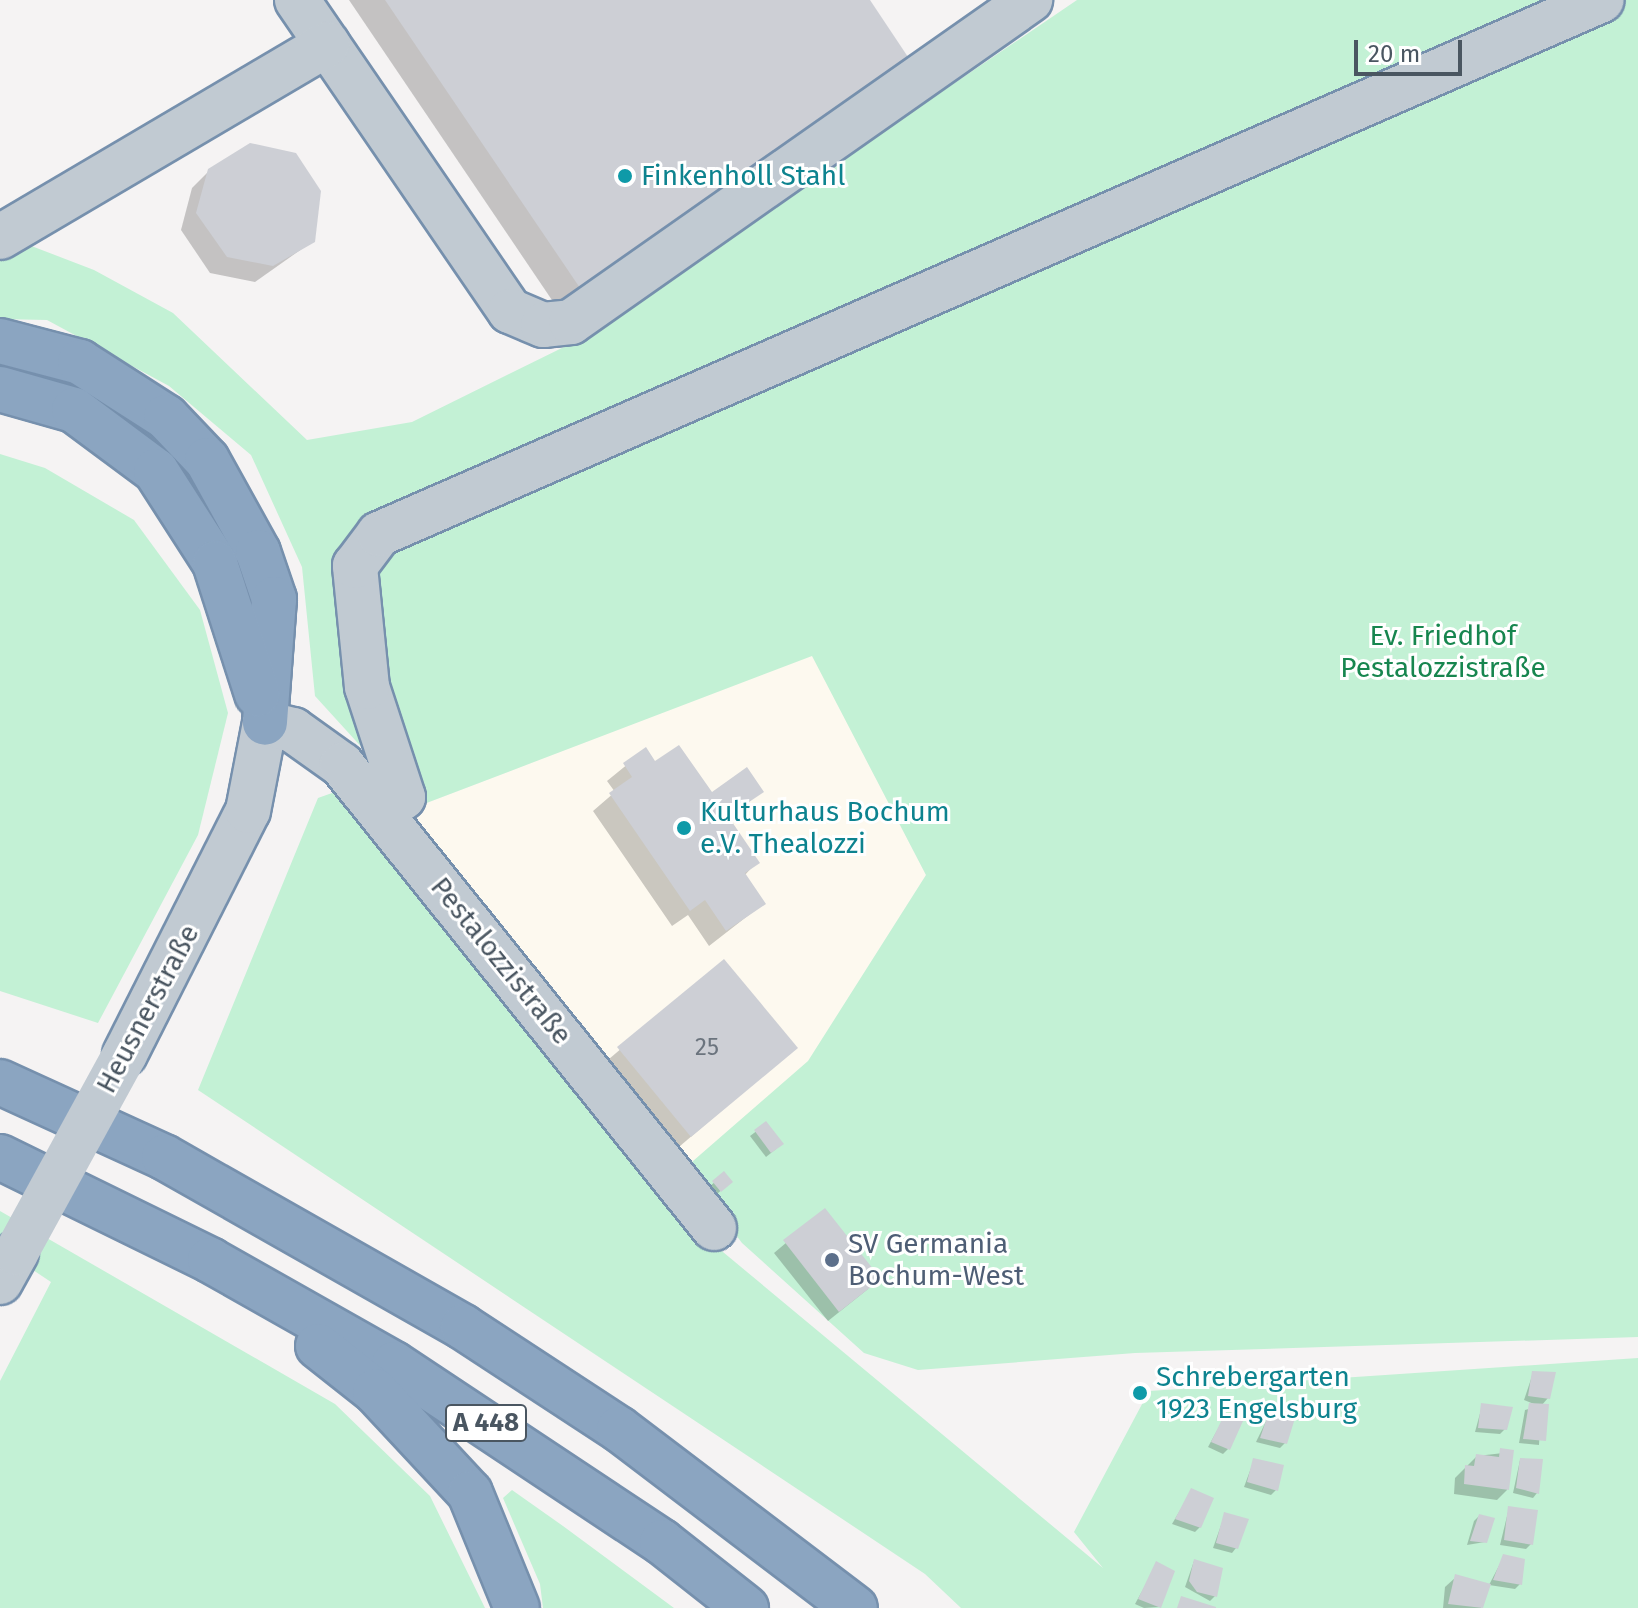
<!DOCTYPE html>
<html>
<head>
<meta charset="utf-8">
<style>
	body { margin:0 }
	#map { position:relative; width:1638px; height:1608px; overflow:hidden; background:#f5f3f3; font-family:"Fira Sans",sans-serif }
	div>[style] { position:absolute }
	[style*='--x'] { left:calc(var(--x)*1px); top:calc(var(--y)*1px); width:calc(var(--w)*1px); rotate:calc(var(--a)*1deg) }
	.commercial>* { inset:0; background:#fdf9ef }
	.green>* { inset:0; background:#c3f1d5 }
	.shadow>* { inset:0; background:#0003 }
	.building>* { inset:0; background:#cdcfd5 }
	.roads { filter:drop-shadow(2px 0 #7690ad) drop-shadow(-2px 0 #7690ad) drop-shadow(0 2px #7690ad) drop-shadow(0 -2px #7690ad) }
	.minor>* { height:44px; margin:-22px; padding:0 22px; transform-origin:22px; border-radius:22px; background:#c1cad2 }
	.highway>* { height:44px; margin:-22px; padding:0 22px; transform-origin:22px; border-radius:22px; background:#8ba5c1 }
	.minor-bridge>* { height:44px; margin:-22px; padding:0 22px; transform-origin:22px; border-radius:22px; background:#c1cad2 }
	.dots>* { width:22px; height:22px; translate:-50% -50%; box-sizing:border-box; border:4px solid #fff; border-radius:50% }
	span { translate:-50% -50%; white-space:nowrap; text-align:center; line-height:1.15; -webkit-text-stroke:6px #fff; paint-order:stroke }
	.number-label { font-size:24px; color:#6b747e }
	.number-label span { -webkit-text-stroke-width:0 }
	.shield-label span { padding:2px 6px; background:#fff; border:2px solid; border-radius:6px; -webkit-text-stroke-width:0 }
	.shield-label { font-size:26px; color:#4a5661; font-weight:700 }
	.culture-label { font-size:28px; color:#0d838f }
	.left { translate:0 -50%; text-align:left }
	.park-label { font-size:28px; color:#17864f }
	.street-label { font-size:28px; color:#4a5661 }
	.service-label { font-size:28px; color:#4e5e75 }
	.scale { position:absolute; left:1354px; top:40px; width:108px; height:36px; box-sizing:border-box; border:4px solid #4a5661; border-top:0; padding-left:10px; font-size:24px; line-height:28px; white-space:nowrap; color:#4a5661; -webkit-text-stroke:6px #fff; paint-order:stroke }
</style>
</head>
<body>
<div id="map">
	<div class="commercial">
		<i style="clip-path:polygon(812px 655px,926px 875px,808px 1062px,685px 1168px,411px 836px,416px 807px)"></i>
	</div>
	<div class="green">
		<i style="clip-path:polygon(1077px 0,1638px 0,1638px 1337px,1135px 1353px,918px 1370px,864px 1353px,742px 1243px,685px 1168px,808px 1061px,926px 875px,812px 656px,416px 807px,315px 696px,302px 567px,251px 455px,169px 386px,47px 320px,0 319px,0 240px,21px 242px,94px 270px,173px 313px,307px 440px,412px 422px,570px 344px)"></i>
		<i style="clip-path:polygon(0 454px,45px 468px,134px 520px,200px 610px,228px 713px,198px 835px,98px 1023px,0 991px)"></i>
		<i style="clip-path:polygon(346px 788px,723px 1252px,1103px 1568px,1074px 1532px,1149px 1391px,1638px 1358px,1638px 1608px,961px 1608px,925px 1574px,198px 1090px,318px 798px)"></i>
		<i style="clip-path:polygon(0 1211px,335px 1404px,430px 1496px,485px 1608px,0 1608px,0 1381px,51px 1282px,0 1248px)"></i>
		<i style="clip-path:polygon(512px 1490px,563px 1526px,674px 1608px,543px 1608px,540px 1584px,503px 1498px)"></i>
	</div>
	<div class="shadow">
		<i style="clip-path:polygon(349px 0,867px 0,909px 63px,558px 309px)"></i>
		<i style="clip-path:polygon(209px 171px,313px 241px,255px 282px,210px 273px,181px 230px,192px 188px)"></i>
		<i style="clip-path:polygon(645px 750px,655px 764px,711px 795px,761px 792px,728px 819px,757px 862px,744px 876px,763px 904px,709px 946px,688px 915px,672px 926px,593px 811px,615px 792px,607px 781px)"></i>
		<i style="clip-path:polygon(724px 961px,795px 1048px,673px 1152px,602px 1065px)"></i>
		<i style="clip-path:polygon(766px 1124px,776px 1149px,766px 1157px,750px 1136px)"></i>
		<i style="clip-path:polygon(724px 1174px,730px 1182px,716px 1195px,709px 1187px)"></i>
		<i style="clip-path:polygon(825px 1210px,868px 1289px,828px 1321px,774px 1253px)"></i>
		<i style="clip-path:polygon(1533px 1373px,1548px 1398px,1541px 1406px,1539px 1445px,1519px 1443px,1525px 1410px,1539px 1406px,1524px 1400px)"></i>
		<i style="clip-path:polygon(1482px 1406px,1505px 1429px,1500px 1434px,1475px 1432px)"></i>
		<i style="clip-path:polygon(1271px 1411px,1285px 1443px,1280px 1448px,1256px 1442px)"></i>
		<i style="clip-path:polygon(1225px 1416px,1228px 1449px,1223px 1454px,1208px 1447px)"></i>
		<i style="clip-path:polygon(1512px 1452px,1507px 1490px,1497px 1500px,1454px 1494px,1455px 1478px,1477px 1456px)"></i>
		<i style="clip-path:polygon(1254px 1460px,1276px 1490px,1271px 1495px,1244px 1487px)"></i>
		<i style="clip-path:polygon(1520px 1460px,1537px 1493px,1533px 1498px,1513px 1493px)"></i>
		<i style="clip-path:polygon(1192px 1490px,1200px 1527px,1195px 1532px,1172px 1524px)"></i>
		<i style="clip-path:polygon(1509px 1508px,1531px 1544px,1526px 1549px,1500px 1545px)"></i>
		<i style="clip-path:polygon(1225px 1514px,1236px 1548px,1232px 1553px,1213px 1548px)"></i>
		<i style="clip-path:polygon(1479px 1516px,1485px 1542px,1467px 1545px,1474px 1521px)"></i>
		<i style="clip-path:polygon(1504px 1556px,1520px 1584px,1515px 1589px,1489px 1585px)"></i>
		<i style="clip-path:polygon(1194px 1561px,1215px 1596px,1210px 1601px,1185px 1587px)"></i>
		<i style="clip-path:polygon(1157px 1564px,1173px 1572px,1159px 1607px,1144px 1608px,1135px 1604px)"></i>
		<i style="clip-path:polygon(1456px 1577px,1488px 1585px,1481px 1608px,1443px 1608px,1445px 1587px)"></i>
	</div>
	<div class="building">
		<i style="clip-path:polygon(385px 0,870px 0,912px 63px,580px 288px)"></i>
		<i style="clip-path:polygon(250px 143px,296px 153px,321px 191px,315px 242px,273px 266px,227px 257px,196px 213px,208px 169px)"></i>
		<i style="clip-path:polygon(679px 745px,712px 792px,747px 767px,764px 792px,728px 816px,760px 863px,745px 873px,766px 904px,726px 931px,705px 900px,690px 911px,609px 793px,632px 777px,623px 763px,646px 747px,655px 761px)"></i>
		<i style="clip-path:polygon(724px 959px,798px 1048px,691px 1137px,617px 1047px)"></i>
		<i style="clip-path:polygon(766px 1121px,784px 1144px,771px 1153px,754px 1130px)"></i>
		<i style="clip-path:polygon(724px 1171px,733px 1182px,721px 1192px,712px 1181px)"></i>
		<i style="clip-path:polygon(825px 1208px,881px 1279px,839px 1312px,783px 1240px)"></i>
		<i style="clip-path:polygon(1532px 1371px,1556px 1372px,1550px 1399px,1528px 1396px)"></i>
		<i style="clip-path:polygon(1481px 1403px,1513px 1407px,1507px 1430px,1478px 1428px)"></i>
		<i style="clip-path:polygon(1529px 1403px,1549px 1404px,1546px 1441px,1523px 1439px)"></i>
		<i style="clip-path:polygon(1270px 1409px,1296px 1415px,1287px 1444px,1260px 1438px)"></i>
		<i style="clip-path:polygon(1225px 1413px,1243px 1421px,1230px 1450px,1211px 1442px)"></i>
		<i style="clip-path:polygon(1500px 1448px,1514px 1450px,1509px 1490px,1464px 1484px,1465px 1465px,1474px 1466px,1476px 1454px,1499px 1457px)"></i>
		<i style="clip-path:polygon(1253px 1458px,1284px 1465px,1278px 1491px,1247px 1482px)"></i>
		<i style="clip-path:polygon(1520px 1458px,1543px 1459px,1539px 1494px,1516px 1488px)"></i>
		<i style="clip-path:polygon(1191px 1488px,1214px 1498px,1201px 1528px,1175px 1519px)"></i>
		<i style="clip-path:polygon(1508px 1506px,1538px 1510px,1533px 1545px,1504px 1540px)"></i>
		<i style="clip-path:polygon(1224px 1512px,1249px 1519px,1238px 1549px,1216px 1543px)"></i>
		<i style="clip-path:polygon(1479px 1514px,1495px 1518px,1487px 1543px,1470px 1541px)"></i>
		<i style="clip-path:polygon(1503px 1554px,1525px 1559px,1522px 1585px,1493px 1580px)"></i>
		<i style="clip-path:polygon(1194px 1559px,1223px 1568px,1217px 1597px,1197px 1592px,1189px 1581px)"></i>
		<i style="clip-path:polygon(1156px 1561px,1175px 1571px,1161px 1608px,1138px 1599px)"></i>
		<i style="clip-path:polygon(1455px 1574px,1491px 1584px,1483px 1608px,1448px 1604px)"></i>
		<i style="clip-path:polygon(1181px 1596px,1216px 1607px,1216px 1608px,1177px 1608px)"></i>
	</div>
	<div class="roads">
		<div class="minor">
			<i style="--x:297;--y:0;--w:377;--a:55.6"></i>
			<i style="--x:510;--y:311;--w:36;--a:23"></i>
			<i style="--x:543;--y:325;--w:28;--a:-6"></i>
			<i style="--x:571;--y:322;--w:561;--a:-35.05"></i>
			<i style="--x:0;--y:237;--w:380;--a:-30.5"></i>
			<i style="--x:381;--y:811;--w:26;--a:-32"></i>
			<i style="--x:403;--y:797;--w:116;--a:-108.1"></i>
			<i style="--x:367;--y:687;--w:122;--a:-95.7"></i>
			<i style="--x:355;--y:566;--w:40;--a:-53"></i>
			<i style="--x:379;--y:534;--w:1334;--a:-23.59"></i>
			<i style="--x:125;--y:1054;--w:272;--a:-63.2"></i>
			<i style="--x:248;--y:811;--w:90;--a:-79.1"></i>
			<i style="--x:265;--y:723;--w:29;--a:14"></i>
			<i style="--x:293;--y:730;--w:60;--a:35.5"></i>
			<i style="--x:342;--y:765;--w:594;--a:51.22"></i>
			<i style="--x:0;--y:1282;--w:33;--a:-61"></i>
		</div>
		<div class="highway">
			<i style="--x:0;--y:341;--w:83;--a:14.7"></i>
			<i style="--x:80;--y:362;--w:102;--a:32.6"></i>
			<i style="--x:166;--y:417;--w:59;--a:46.4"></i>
			<i style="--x:207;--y:460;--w:105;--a:61"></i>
			<i style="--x:258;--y:552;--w:50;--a:71.2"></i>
			<i style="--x:274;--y:599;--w:124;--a:94.2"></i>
			<i style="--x:0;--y:389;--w:77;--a:15.8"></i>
			<i style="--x:74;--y:410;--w:102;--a:36.6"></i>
			<i style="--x:156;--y:471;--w:109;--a:57.3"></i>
			<i style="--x:215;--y:563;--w:138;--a:72.2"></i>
			<i style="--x:0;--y:1082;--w:180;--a:24.6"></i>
			<i style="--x:164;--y:1157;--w:344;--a:29.6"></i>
			<i style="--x:463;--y:1327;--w:186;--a:33.2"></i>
			<i style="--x:619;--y:1429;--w:296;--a:37.2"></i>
			<i style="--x:0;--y:1157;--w:234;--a:26.1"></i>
			<i style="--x:210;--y:1260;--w:211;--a:29.5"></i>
			<i style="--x:394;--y:1364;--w:322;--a:33.6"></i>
			<i style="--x:662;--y:1542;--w:107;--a:38.2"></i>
			<i style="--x:318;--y:1346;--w:73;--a:38.3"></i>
			<i style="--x:375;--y:1391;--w:139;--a:47"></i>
			<i style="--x:470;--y:1493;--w:124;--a:67.8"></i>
		</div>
	</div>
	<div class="minor-bridge">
		<i style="--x:16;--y:1253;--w:227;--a:-61.3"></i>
	</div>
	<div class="dots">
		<i style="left:625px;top:176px;background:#0f9aa8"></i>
		<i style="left:684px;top:828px;background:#0f9aa8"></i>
		<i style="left:832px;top:1260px;background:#5c6f8a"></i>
		<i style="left:1140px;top:1393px;background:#0f9aa8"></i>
	</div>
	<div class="number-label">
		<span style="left:707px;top:1048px">25</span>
	</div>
	<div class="shield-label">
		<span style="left:486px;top:1423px">A 448</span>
	</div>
	<div class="culture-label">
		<span class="left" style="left:641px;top:176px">Finkenholl Stahl</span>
		<span class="left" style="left:700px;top:828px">Kulturhaus Bochum<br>e.V. Thealozzi</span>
		<span class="left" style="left:1156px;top:1393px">Schrebergarten<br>1923 Engelsburg</span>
	</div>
	<div class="park-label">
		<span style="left:1443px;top:652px">Ev. Friedhof<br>Pestalozzistraße</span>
	</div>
	<div class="street-label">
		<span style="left:501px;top:961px;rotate:51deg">Pestalozzistraße</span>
		<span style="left:148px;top:1009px;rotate:-62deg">Heusnerstraße</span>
	</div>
	<div class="service-label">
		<span class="left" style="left:848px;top:1260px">SV Germania<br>Bochum-West</span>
	</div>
	<div class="scale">20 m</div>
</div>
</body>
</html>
